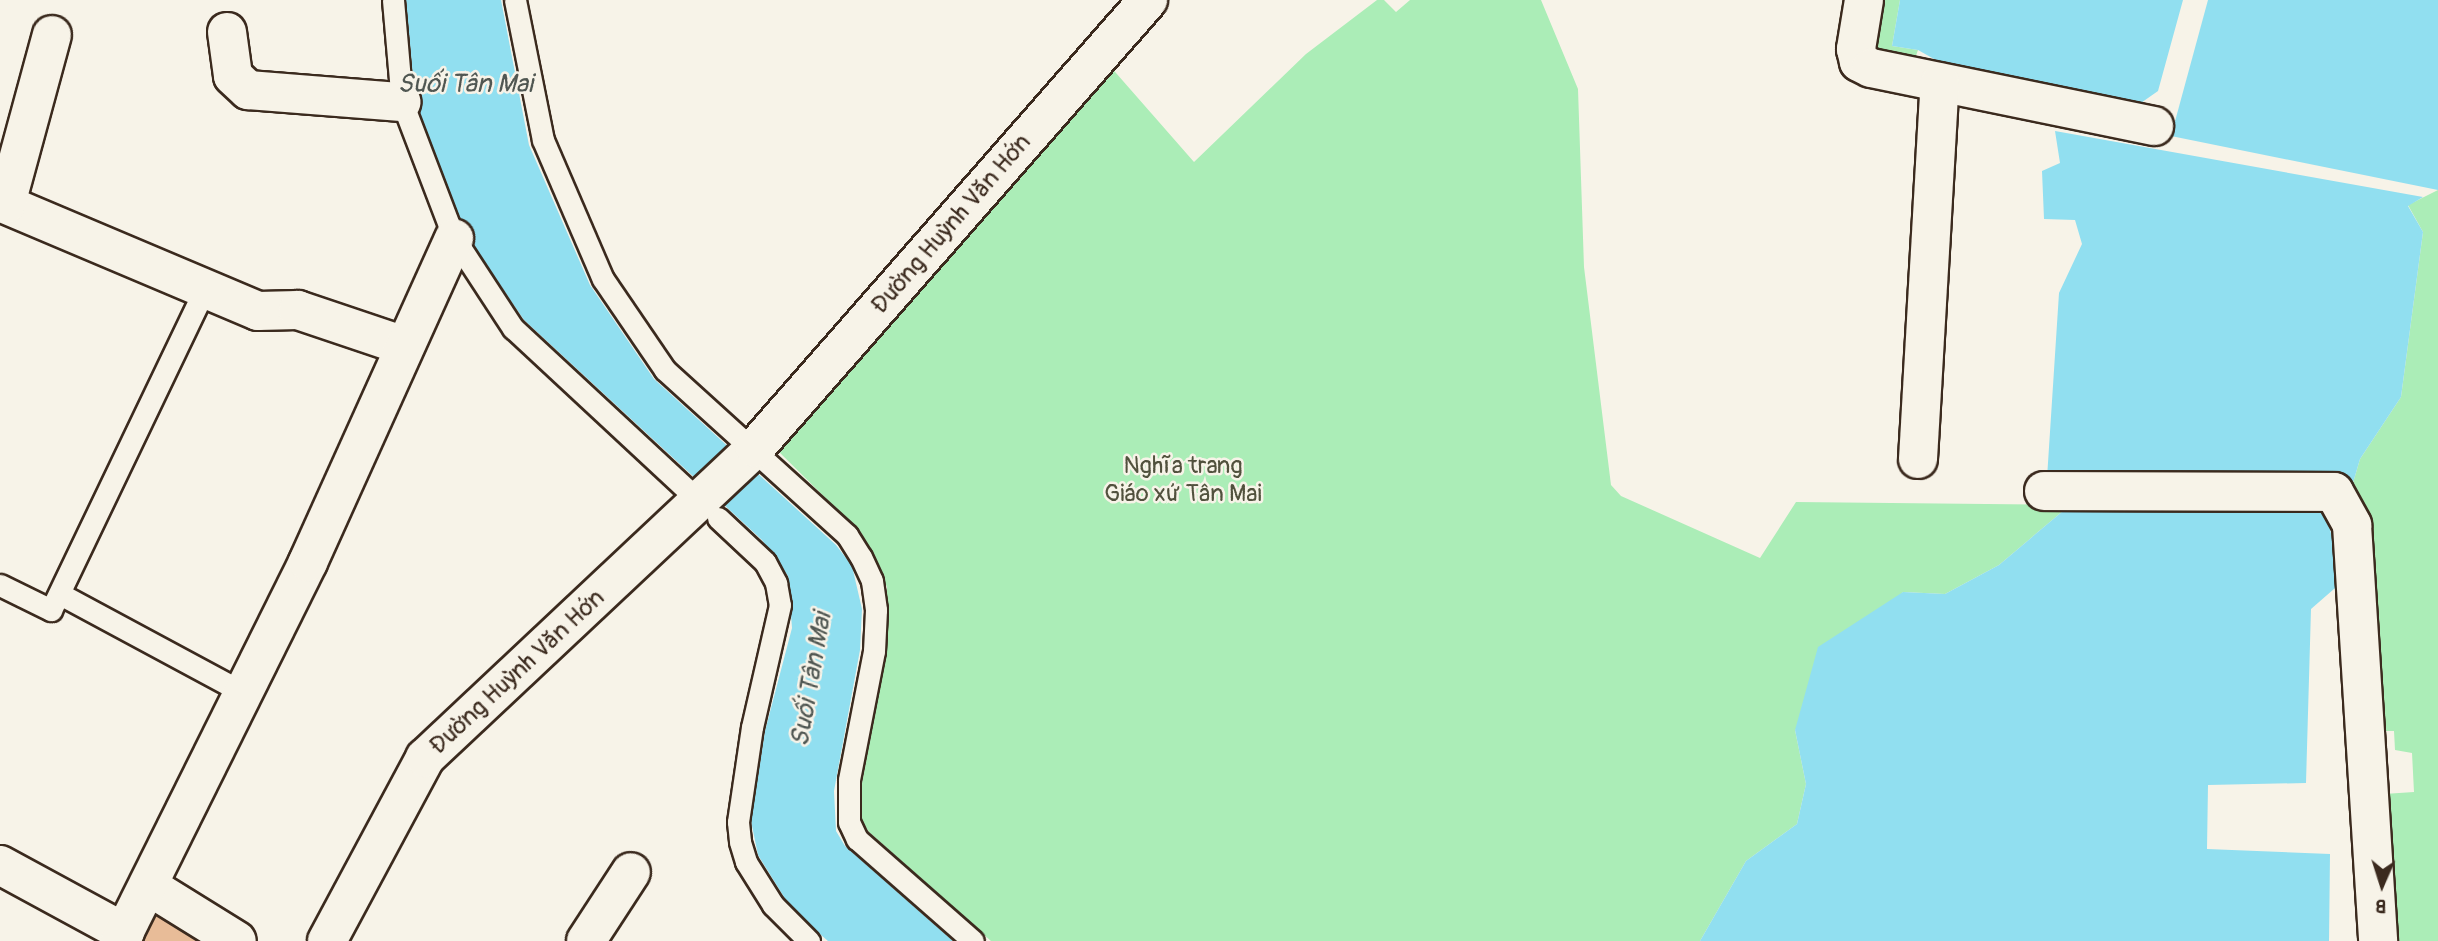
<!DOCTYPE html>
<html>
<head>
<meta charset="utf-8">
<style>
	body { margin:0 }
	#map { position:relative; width:2438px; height:941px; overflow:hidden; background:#f7f3e8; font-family:Pangolin,sans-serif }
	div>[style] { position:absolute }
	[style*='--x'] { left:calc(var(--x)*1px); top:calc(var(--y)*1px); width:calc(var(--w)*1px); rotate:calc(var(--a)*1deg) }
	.green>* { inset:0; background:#abedb7 }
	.water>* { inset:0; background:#91dff0 }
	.building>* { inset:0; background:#e8bc98 }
	.roads { filter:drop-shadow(2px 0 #3b2a1e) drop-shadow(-2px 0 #3b2a1e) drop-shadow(0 2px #3b2a1e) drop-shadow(0 -2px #3b2a1e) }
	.service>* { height:21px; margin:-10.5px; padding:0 10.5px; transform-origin:10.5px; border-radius:10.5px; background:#f7f3e8 }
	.minor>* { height:38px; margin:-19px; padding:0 19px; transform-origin:19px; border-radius:19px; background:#f7f3e8 }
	span { translate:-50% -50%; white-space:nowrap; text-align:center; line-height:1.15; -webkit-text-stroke:5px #f7f3e8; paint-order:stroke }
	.street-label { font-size:24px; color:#3b2a1e }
	.park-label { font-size:24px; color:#51513d }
	.water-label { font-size:26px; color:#505752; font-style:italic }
	.north { position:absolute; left:2347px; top:850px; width:70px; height:70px; -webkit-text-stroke:5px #f7f3e8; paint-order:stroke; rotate:183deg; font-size:19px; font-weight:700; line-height:28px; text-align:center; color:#3b2a1e }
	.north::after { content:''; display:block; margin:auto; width:24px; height:32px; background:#3b2a1e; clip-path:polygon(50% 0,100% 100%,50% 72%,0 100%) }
</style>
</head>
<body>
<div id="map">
	<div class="green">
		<i style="clip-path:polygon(1377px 0,1384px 0,1396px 12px,1410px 0,1541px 0,1578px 89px,1584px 267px,1611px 485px,1621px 496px,1760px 558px,1796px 502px,2070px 505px,1999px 565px,1945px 594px,1903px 592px,1795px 730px,1806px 784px,1797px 824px,1746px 861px,1700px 941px,991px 941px,869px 832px,861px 820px,859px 799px,886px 655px,887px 587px,862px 534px,774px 447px,1109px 65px,1194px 162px,1306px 54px)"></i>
		<i style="clip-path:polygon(1879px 0,1900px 0,1892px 46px,1918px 50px,1913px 64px,1878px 58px,1870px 38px)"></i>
		<i style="clip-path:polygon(2438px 190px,2438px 941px,2392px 941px,2384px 794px,2414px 792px,2412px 753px,2395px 750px,2394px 731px,2379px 731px,2350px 493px,2360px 459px,2401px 397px,2423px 232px,2408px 205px)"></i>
	</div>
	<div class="water">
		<i style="clip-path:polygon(406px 0,501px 0,529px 145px,590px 285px,654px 379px,836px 545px,852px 566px,862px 609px,860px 650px,834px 791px,836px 831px,845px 846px,953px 941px,828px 941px,792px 910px,758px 855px,751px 821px,765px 731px,792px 628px,788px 576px,762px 540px,524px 320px,465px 233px,415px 100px)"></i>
		<i style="clip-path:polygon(1900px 0,2183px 0,2158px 91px,2138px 105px,1943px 64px,1918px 50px,1892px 46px)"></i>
		<i style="clip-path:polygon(2208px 0,2438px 0,2438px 190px,2171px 136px)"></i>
		<i style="clip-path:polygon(2055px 131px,2423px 197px,2408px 206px,2423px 232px,2401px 397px,2360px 459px,2350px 493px,2047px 478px,2059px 293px,2082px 244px,2075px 220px,2044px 219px,2042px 171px,2060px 163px)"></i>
		<i style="clip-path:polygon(2324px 503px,2342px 582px,2311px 609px,2306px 783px,2208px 785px,2207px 849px,2330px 854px,2329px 941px,1700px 941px,1746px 861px,1797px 824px,1806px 784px,1795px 730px,1818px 647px,1903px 592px,1945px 594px,1999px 565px,2070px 505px)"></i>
	</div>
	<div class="building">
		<i style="clip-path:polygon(154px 907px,210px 941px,136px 941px)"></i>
	</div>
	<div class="roads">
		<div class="service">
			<i style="--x:393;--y:0;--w:102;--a:85"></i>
			<i style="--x:402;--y:102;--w:146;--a:69.1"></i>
			<i style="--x:454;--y:238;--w:108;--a:56.8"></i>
			<i style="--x:513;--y:328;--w:255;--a:42.9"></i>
			<i style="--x:515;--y:0;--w:143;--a:78.7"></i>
			<i style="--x:543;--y:140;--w:151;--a:66.7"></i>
			<i style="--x:603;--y:279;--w:110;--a:55.7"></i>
			<i style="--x:665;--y:370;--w:246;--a:42.2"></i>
			<i style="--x:847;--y:535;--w:26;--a:58"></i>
			<i style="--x:861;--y:557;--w:26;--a:65"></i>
			<i style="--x:872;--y:581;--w:29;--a:82"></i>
			<i style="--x:876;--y:610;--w:41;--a:92.8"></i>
			<i style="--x:874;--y:651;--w:131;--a:101"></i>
			<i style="--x:849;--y:780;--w:42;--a:90"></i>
			<i style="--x:849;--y:822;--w:19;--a:65"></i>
			<i style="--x:857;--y:839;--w:154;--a:41.3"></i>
			<i style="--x:718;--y:518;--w:64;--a:43.1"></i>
			<i style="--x:765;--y:562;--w:24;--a:62"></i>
			<i style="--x:776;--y:583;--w:22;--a:80"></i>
			<i style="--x:780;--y:605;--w:125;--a:102.9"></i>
			<i style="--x:752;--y:727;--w:96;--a:98.4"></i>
			<i style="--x:738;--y:822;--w:20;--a:84"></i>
			<i style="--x:740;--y:842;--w:21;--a:73"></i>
			<i style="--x:746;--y:862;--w:51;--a:57.9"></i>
			<i style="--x:773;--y:905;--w:51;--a:45"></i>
			<i style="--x:0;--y:585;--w:57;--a:26.1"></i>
			<i style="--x:51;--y:610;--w:357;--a:-64.4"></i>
			<i style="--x:60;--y:594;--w:209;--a:28.3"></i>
		</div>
		<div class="minor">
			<i style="--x:1864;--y:0;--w:50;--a:99.3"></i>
			<i style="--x:1856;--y:49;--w:13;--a:77"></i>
			<i style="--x:1859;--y:62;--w:13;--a:27"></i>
			<i style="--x:1871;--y:68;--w:289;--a:11.6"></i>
			<i style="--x:227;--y:32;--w:44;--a:82.2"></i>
			<i style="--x:233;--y:76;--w:21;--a:43"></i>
			<i style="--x:248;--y:90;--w:154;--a:4.5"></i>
			<i style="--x:0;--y:202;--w:280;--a:22.9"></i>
			<i style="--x:258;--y:311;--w:40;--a:-1.4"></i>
			<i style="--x:298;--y:310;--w:110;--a:18.6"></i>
			<i style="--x:6;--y:204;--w:175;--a:-74.8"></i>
			<i style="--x:1918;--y:459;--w:377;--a:-86.7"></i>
			<i style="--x:2044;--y:491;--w:290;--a:0.2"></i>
			<i style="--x:2334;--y:492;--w:38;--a:61"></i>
			<i style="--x:2352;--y:525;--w:417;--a:86.4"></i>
			<i style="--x:0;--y:865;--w:142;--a:28.5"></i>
			<i style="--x:150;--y:887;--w:102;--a:31.8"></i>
			<i style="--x:120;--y:941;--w:423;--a:-63.6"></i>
			<i style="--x:308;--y:562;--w:355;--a:-65.7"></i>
			<i style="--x:327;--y:941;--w:208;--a:-61.8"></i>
			<i style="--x:425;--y:758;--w:453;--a:-43.2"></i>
			<i style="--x:755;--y:448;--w:596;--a:-48.74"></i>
			<i style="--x:586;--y:941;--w:82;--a:-56.9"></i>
		</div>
	</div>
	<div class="street-label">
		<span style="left:951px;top:224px;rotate:-49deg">Đường Huỳnh Văn Hớn</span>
		<span style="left:517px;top:672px;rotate:-43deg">Đường Huỳnh Văn Hớn</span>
	</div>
	<div class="park-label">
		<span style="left:1183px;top:480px">Nghĩa trang<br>Giáo xứ Tân Mai</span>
	</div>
	<div class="water-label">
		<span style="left:465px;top:85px">Suối Tân Mai</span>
		<span style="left:812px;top:680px;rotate:-80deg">Suối Tân Mai</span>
	</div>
	<div class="north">B</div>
</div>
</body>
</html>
